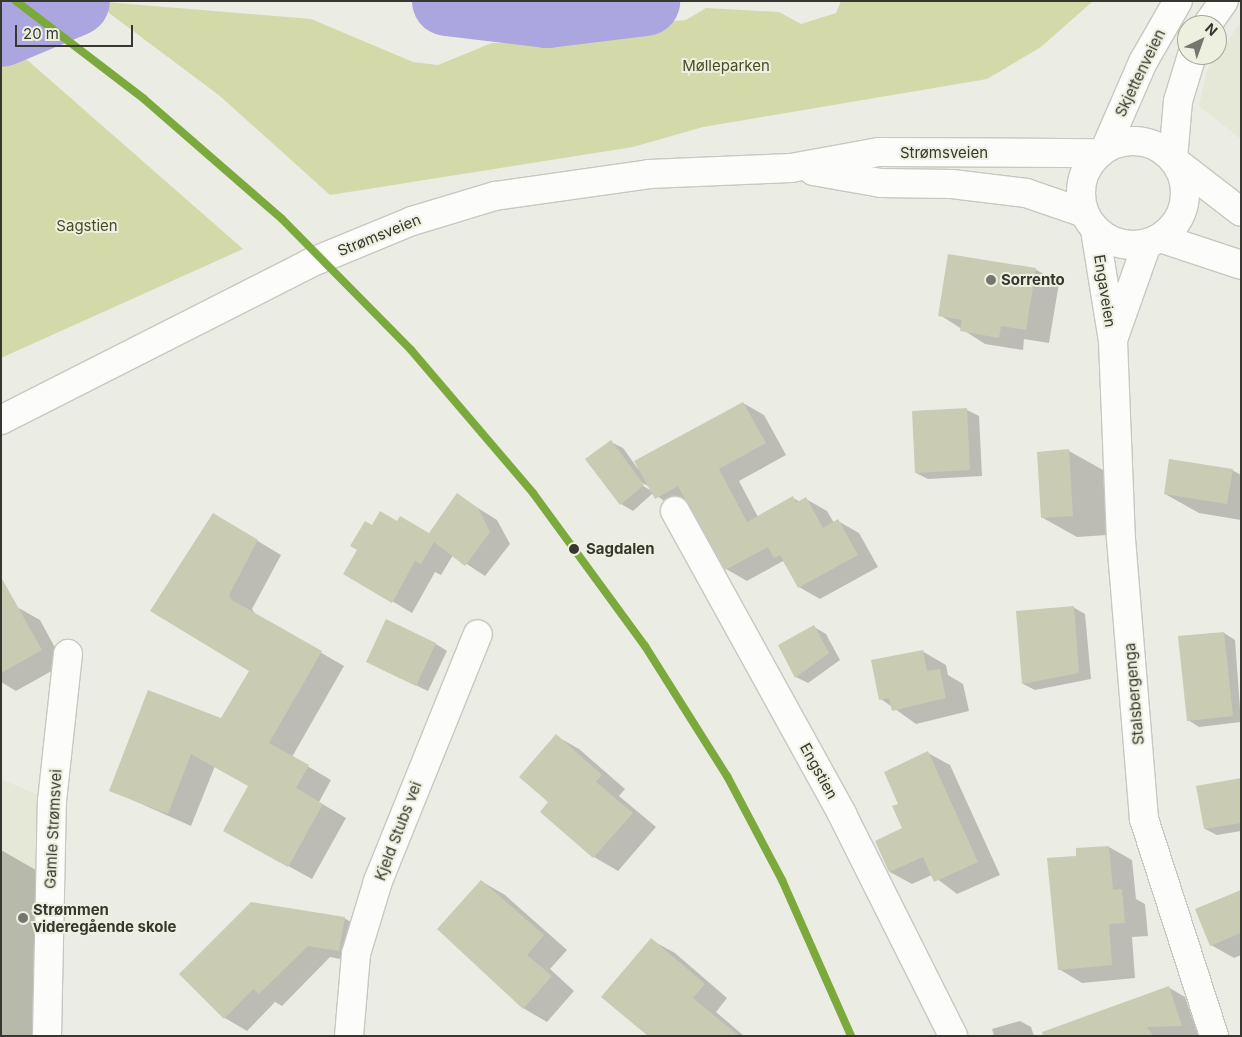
<!DOCTYPE html>
<html>
<head>
<meta charset="utf-8">
<style>
	body { margin:0 }
	#map { position:relative; width:1242px; height:1037px; overflow:hidden; background:#ebece3; font-family:Inter,sans-serif }
	div>[style] { position:absolute }
	[style*='--x'] { left:calc(var(--x)*1px); top:calc(var(--y)*1px); width:calc(var(--w)*1px); rotate:calc(var(--a)*1deg) }
	.built>* { inset:0; background:#e5e8d6 }
	.green>* { inset:0; background:#d4d9aa }
	.shadow>* { inset:0; background:#0003 }
	.stream>* { height:11px; margin:-5.5px; padding:0 5.5px; transform-origin:5.5px; border-radius:5.5px; background:#aca6e0 }
	.river>* { height:70px; margin:-35px; padding:0 35px; transform-origin:35px; border-radius:35px; background:#aca6e0 }
	.building>* { inset:0; background:#c9ccb3 }
	.roads { filter:drop-shadow(1px 0 #c7c8c1) drop-shadow(-1px 0 #c7c8c1) drop-shadow(0 1px #c7c8c1) drop-shadow(0 -1px #c7c8c1) }
	.minor>* { height:28px; margin:-14px; padding:0 14px; transform-origin:14px; border-radius:14px; background:#fcfcfb }
	.major>* { height:28px; margin:-14px; padding:0 14px; transform-origin:14px; border-radius:14px; background:#fcfcfb }
	.major>.ring { margin:-14px; padding:0; box-sizing:content-box; background:none; border:28px solid #fcfcfb; border-radius:50% }
	.rail-1>* { height:8px; margin:-4px; padding:0 4px; transform-origin:4px; border-radius:4px; background:#7ca93c }
	.dots>* { width:14px; height:14px; translate:-50% -50%; box-sizing:border-box; border:2px solid #eef0df; border-radius:50% }
	span { translate:-50% -50%; white-space:nowrap; text-align:center; line-height:1.15; -webkit-text-stroke:4px #eef0df; paint-order:stroke }
	.park-label { font-size:15px; color:#494d23 }
	.street-label { font-size:15px; color:#373731 }
	.poi-label { font-size:15px; color:#373731; font-weight:700 }
	.left { translate:0 -50%; text-align:left }
	.stop-label { font-size:15px; color:#373731; font-weight:700 }
	.frame { position:absolute; inset:0; border:2px solid #373731; pointer-events:none }
	.north { position:absolute; left:1177px; top:15px; width:50px; height:50px; box-sizing:border-box; background:#eef0df; border:1px solid #a5a699; border-radius:50%; rotate:42deg; font-size:14px; font-weight:700; line-height:20px; text-align:center; color:#373731 }
	.north::after { content:''; display:block; margin:auto; width:18px; height:22px; background:#76766f; clip-path:polygon(50% 0,100% 100%,50% 72%,0 100%) }
	.scale { position:absolute; left:15px; top:25px; width:118px; height:22px; box-sizing:border-box; border:2px solid #373731; border-top:0; padding-left:6px; font-size:15px; line-height:18px; white-space:nowrap; color:#373731; -webkit-text-stroke:4px #eef0df; paint-order:stroke }
</style>
</head>
<body>
<div id="map">
	<div class="built">
		<i style="clip-path:polygon(1241px 22px,1241px 139px,1199px 106px,1207px 70px)"></i>
		<i style="clip-path:polygon(1px 779px,52px 801px,36px 1036px,1px 1036px)"></i>
	</div>
	<div class="green">
		<i style="clip-path:polygon(93px 1px,311px 19px,413px 62px,438px 65px,492px 43px,550px 44px,572px 28px,686px 20px,706px 8px,779px 12px,801px 24px,836px 13px,841px 1px,1093px 1px,1041px 47px,987px 79px,703px 127px,633px 147px,330px 195px,220px 96px)"></i>
		<i style="clip-path:polygon(1px 37px,243px 249px,1px 358px)"></i>
	</div>
	<div class="shadow">
		<i style="clip-path:polygon(1035px 269px,1059px 283px,1049px 343px,1024px 339px,1023px 350px,985px 344px,940px 315px)"></i>
		<i style="clip-path:polygon(evenodd,743px 403px,764px 415px,786px 455px,739px 481px,758px 517px,793px 498px,800px 502px,806px 499px,827px 511px,834px 523px,838px 521px,859px 533px,878px 567px,820px 599px,799px 587px,783px 561px,747px 581px,726px 569px,689px 503px,677px 510px,653px 493px,633px 511px,621px 504px,586px 460px,611px 442px,623px 448px,638px 469px,743px 403px,639px 481px,650px 487px,650px 490px,638px 483px,639px 481px)"></i>
		<i style="clip-path:polygon(967px 410px,979px 416px,982px 476px,928px 479px,916px 473px)"></i>
		<i style="clip-path:polygon(1069px 451px,1103px 470px,1107px 535px,1077px 537px,1043px 518px)"></i>
		<i style="clip-path:polygon(1232px 470px,1241px 475px,1241px 520px,1199px 513px,1165px 494px)"></i>
		<i style="clip-path:polygon(457px 495px,497px 520px,510px 544px,485px 576px,453px 555px,441px 575px,435px 572px,412px 613px,345px 573px,372px 526px,397px 523px,429px 535px)"></i>
		<i style="clip-path:polygon(236px 528px,281px 555px,252px 609px,256px 615px,344px 666px,292px 757px,331px 780px,319px 802px,346px 818px,312px 879px,248px 844px,250px 786px,215px 766px,191px 826px,110px 790px,222px 720px,251px 671px,152px 611px)"></i>
		<i style="clip-path:polygon(1px 607px,17px 607px,40px 620px,64px 664px,16px 691px,1px 682px)"></i>
		<i style="clip-path:polygon(1073px 607px,1085px 614px,1091px 679px,1035px 690px,1023px 684px)"></i>
		<i style="clip-path:polygon(814px 627px,826px 634px,840px 660px,808px 683px,796px 677px)"></i>
		<i style="clip-path:polygon(1224px 633px,1235px 640px,1241px 722px,1199px 727px,1188px 720px)"></i>
		<i style="clip-path:polygon(436px 644px,447px 651px,428px 691px,379px 668px)"></i>
		<i style="clip-path:polygon(922px 651px,946px 665px,948px 675px,963px 684px,969px 711px,916px 724px,881px 699px)"></i>
		<i style="clip-path:polygon(556px 736px,579px 749px,625px 789px,619px 796px,656px 827px,618px 871px,594px 857px,542px 812px,550px 802px)"></i>
		<i style="clip-path:polygon(928px 753px,950px 765px,1000px 875px,957px 894px,932px 875px,912px 884px,890px 872px,903px 829px,900px 804px)"></i>
		<i style="clip-path:polygon(1241px 779px,1241px 831px,1217px 835px,1205px 829px)"></i>
		<i style="clip-path:polygon(1109px 847px,1132px 860px,1136px 899px,1145px 904px,1148px 936px,1132px 937px,1135px 978px,1082px 983px,1059px 969px,1078px 857px)"></i>
		<i style="clip-path:polygon(1px 850px,41px 873px,45px 1036px,1px 1036px)"></i>
		<i style="clip-path:polygon(481px 881px,505px 895px,567px 950px,550px 969px,574px 991px,547px 1022px,523px 1008px)"></i>
		<i style="clip-path:polygon(1241px 892px,1241px 955px,1234px 958px,1211px 945px)"></i>
		<i style="clip-path:polygon(344px 918px,366px 931px,361px 963px,330px 957px,282px 1006px,275px 1002px,247px 1031px,225px 1018px,181px 974px)"></i>
		<i style="clip-path:polygon(651px 940px,675px 953px,727px 998px,716px 1012px,744px 1036px,649px 1036px)"></i>
		<i style="clip-path:polygon(1168px 987px,1185px 997px,1198px 1035px,1105px 1036px)"></i>
		<i style="clip-path:polygon(1020px 1021px,1031px 1027px,1034px 1036px,994px 1036px,992px 1029px)"></i>
	</div>
	<div class="stream">
		<i style="--x:469;--y:3;--w:2;--a:-63"></i>
	</div>
	<div class="river">
		<i style="--x:447;--y:1;--w:101;--a:6.8"></i>
		<i style="--x:547;--y:13;--w:99;--a:-7"></i>
		<i style="--x:1;--y:32;--w:80;--a:-22.7"></i>
	</div>
	<div class="building">
		<i style="clip-path:polygon(948px 254px,1036px 268px,1026px 330px,1001px 326px,999px 338px,960px 331px,962px 320px,938px 316px)"></i>
		<i style="clip-path:polygon(743px 402px,766px 443px,719px 469px,747px 522px,793px 496px,796px 503px,806px 497px,823px 528px,838px 519px,858px 555px,798px 588px,780px 555px,774px 558px,768px 547px,725px 570px,678px 486px,655px 499px,634px 461px)"></i>
		<i style="clip-path:polygon(967px 408px,970px 470px,915px 473px,912px 411px)"></i>
		<i style="clip-path:polygon(611px 440px,644px 485px,620px 505px,585px 459px)"></i>
		<i style="clip-path:polygon(1069px 449px,1073px 516px,1041px 518px,1037px 452px)"></i>
		<i style="clip-path:polygon(1169px 459px,1233px 469px,1227px 504px,1164px 494px)"></i>
		<i style="clip-path:polygon(457px 493px,478px 508px,490px 532px,465px 566px,434px 542px,421px 564px,415px 561px,392px 603px,343px 574px,357px 550px,350px 546px,365px 521px,372px 525px,380px 511px,397px 521px,400px 516px,429px 533px)"></i>
		<i style="clip-path:polygon(213px 513px,258px 540px,229px 595px,232px 600px,322px 651px,269px 743px,309px 765px,296px 788px,323px 804px,288px 867px,223px 831px,248px 786px,191px 754px,168px 814px,109px 791px,148px 690px,221px 718px,249px 671px,150px 611px)"></i>
		<i style="clip-path:polygon(1px 577px,42px 650px,1px 673px)"></i>
		<i style="clip-path:polygon(1074px 606px,1079px 673px,1022px 684px,1016px 611px)"></i>
		<i style="clip-path:polygon(386px 619px,436px 643px,416px 686px,366px 662px)"></i>
		<i style="clip-path:polygon(814px 625px,829px 653px,795px 678px,778px 645px)"></i>
		<i style="clip-path:polygon(1224px 632px,1233px 716px,1187px 721px,1178px 636px)"></i>
		<i style="clip-path:polygon(923px 650px,927px 671px,940px 669px,946px 698px,892px 711px,889px 698px,879px 700px,871px 660px)"></i>
		<i style="clip-path:polygon(556px 734px,602px 775px,596px 782px,633px 813px,593px 858px,540px 812px,548px 802px,519px 777px)"></i>
		<i style="clip-path:polygon(928px 751px,978px 862px,934px 882px,923px 857px,889px 872px,875px 841px,902px 828px,892px 806px,898px 804px,884px 772px)"></i>
		<i style="clip-path:polygon(1241px 778px,1241px 823px,1204px 829px,1196px 786px)"></i>
		<i style="clip-path:polygon(1109px 846px,1113px 890px,1122px 889px,1125px 923px,1109px 924px,1112px 965px,1058px 970px,1047px 858px,1076px 856px,1076px 848px)"></i>
		<i style="clip-path:polygon(481px 880px,544px 935px,527px 955px,552px 976px,523px 1009px,437px 929px)"></i>
		<i style="clip-path:polygon(1241px 890px,1241px 933px,1210px 946px,1195px 909px)"></i>
		<i style="clip-path:polygon(251px 902px,345px 917px,339px 951px,308px 946px,259px 994px,253px 989px,224px 1019px,179px 974px)"></i>
		<i style="clip-path:polygon(651px 938px,705px 984px,693px 998px,739px 1036px,648px 1036px,601px 997px)"></i>
		<i style="clip-path:polygon(1169px 986px,1182px 1026px,1147px 1027px,1153px 1036px,1043px 1036px,1042px 1032px)"></i>
	</div>
	<div class="roads">
		<div class="minor">
			<i style="--x:1095;--y:230;--w:112;--a:80.8"></i>
			<i style="--x:1113;--y:341;--w:198;--a:87.7"></i>
			<i style="--x:1121;--y:539;--w:281;--a:85.3"></i>
			<i style="--x:1144;--y:819;--w:228;--a:72.1"></i>
			<i style="--x:1114;--y:337;--w:99;--a:-70.5"></i>
			<i style="--x:675;--y:511;--w:346;--a:61.1"></i>
			<i style="--x:842;--y:814;--w:248;--a:63.4"></i>
			<i style="--x:47;--y:1036;--w:235;--a:-88.8"></i>
			<i style="--x:52;--y:801;--w:148;--a:-83.8"></i>
			<i style="--x:349;--y:1036;--w:82;--a:-85.1"></i>
			<i style="--x:356;--y:954;--w:76;--a:-73.2"></i>
			<i style="--x:378;--y:881;--w:266;--a:-68"></i>
		</div>
		<div class="major">
			<i style="--x:1207;--y:25;--w:29;--a:-55"></i>
			<i class="ring" style="left:1081px;top:141px;width:76px;height:76px"></i>
			<i style="--x:1106;--y:147;--w:93;--a:-66.5"></i>
			<i style="--x:1143;--y:62;--w:70;--a:-60.2"></i>
			<i style="--x:1173;--y:159;--w:58;--a:-85.1"></i>
			<i style="--x:1178;--y:101;--w:48;--a:-73.1"></i>
			<i style="--x:1175;--y:161;--w:83;--a:37.7"></i>
			<i style="--x:813;--y:171;--w:69;--a:10"></i>
			<i style="--x:881;--y:183;--w:71;--a:0.8"></i>
			<i style="--x:952;--y:184;--w:75;--a:6.9"></i>
			<i style="--x:1026;--y:193;--w:61;--a:19"></i>
			<i style="--x:1160;--y:238;--w:85;--a:18.4"></i>
			<i style="--x:1;--y:420;--w:347;--a:-26.9"></i>
			<i style="--x:310;--y:263;--w:110;--a:-22.4"></i>
			<i style="--x:412;--y:221;--w:87;--a:-16.8"></i>
			<i style="--x:495;--y:196;--w:156;--a:-8.1"></i>
			<i style="--x:649;--y:174;--w:142;--a:-2.4"></i>
			<i style="--x:791;--y:168;--w:89;--a:-10.3"></i>
			<i style="--x:879;--y:152;--w:220;--a:0.3"></i>
		</div>
	</div>
	<div class="rail-1">
		<i style="--x:16;--y:1;--w:161;--a:37.4"></i>
		<i style="--x:144;--y:99;--w:183;--a:41"></i>
		<i style="--x:282;--y:219;--w:184;--a:45.4"></i>
		<i style="--x:411;--y:350;--w:188;--a:49.5"></i>
		<i style="--x:533;--y:493;--w:190;--a:53.8"></i>
		<i style="--x:645;--y:646;--w:154;--a:57.8"></i>
		<i style="--x:727;--y:776;--w:118;--a:62.1"></i>
		<i style="--x:782;--y:880;--w:171;--a:66.1"></i>
	</div>
	<div class="dots">
		<i style="left:991px;top:280px;background:#76766f"></i>
		<i style="left:574px;top:549px;background:#373731"></i>
		<i style="left:23px;top:918px;background:#76766f"></i>
	</div>
	<div class="park-label">
		<span style="left:726px;top:66px">Mølleparken</span>
		<span style="left:87px;top:226px">Sagstien</span>
	</div>
	<div class="street-label">
		<span style="left:1140px;top:73px;rotate:-64deg">Skjettenveien</span>
		<span style="left:944px;top:153px">Strømsveien</span>
		<span style="left:379px;top:235px;rotate:-22deg">Strømsveien</span>
		<span style="left:1105px;top:291px;rotate:81deg">Engaveien</span>
		<span style="left:1134px;top:694px;rotate:-95deg">Stalsbergenga</span>
		<span style="left:819px;top:771px;rotate:61deg">Engstien</span>
		<span style="left:53px;top:829px;rotate:-87deg">Gamle Strømsvei</span>
		<span style="left:398px;top:831px;rotate:-69deg">Kjeld Stubs vei</span>
	</div>
	<div class="poi-label">
		<span class="left" style="left:1001px;top:280px">Sorrento</span>
		<span class="left" style="left:33px;top:918px">Strømmen<br>videregående skole</span>
	</div>
	<div class="stop-label">
		<span class="left" style="left:586px;top:549px">Sagdalen</span>
	</div>
	<div class="frame"></div>
	<div class="north">N</div>
	<div class="scale">20 m</div>
</div>
</body>
</html>
